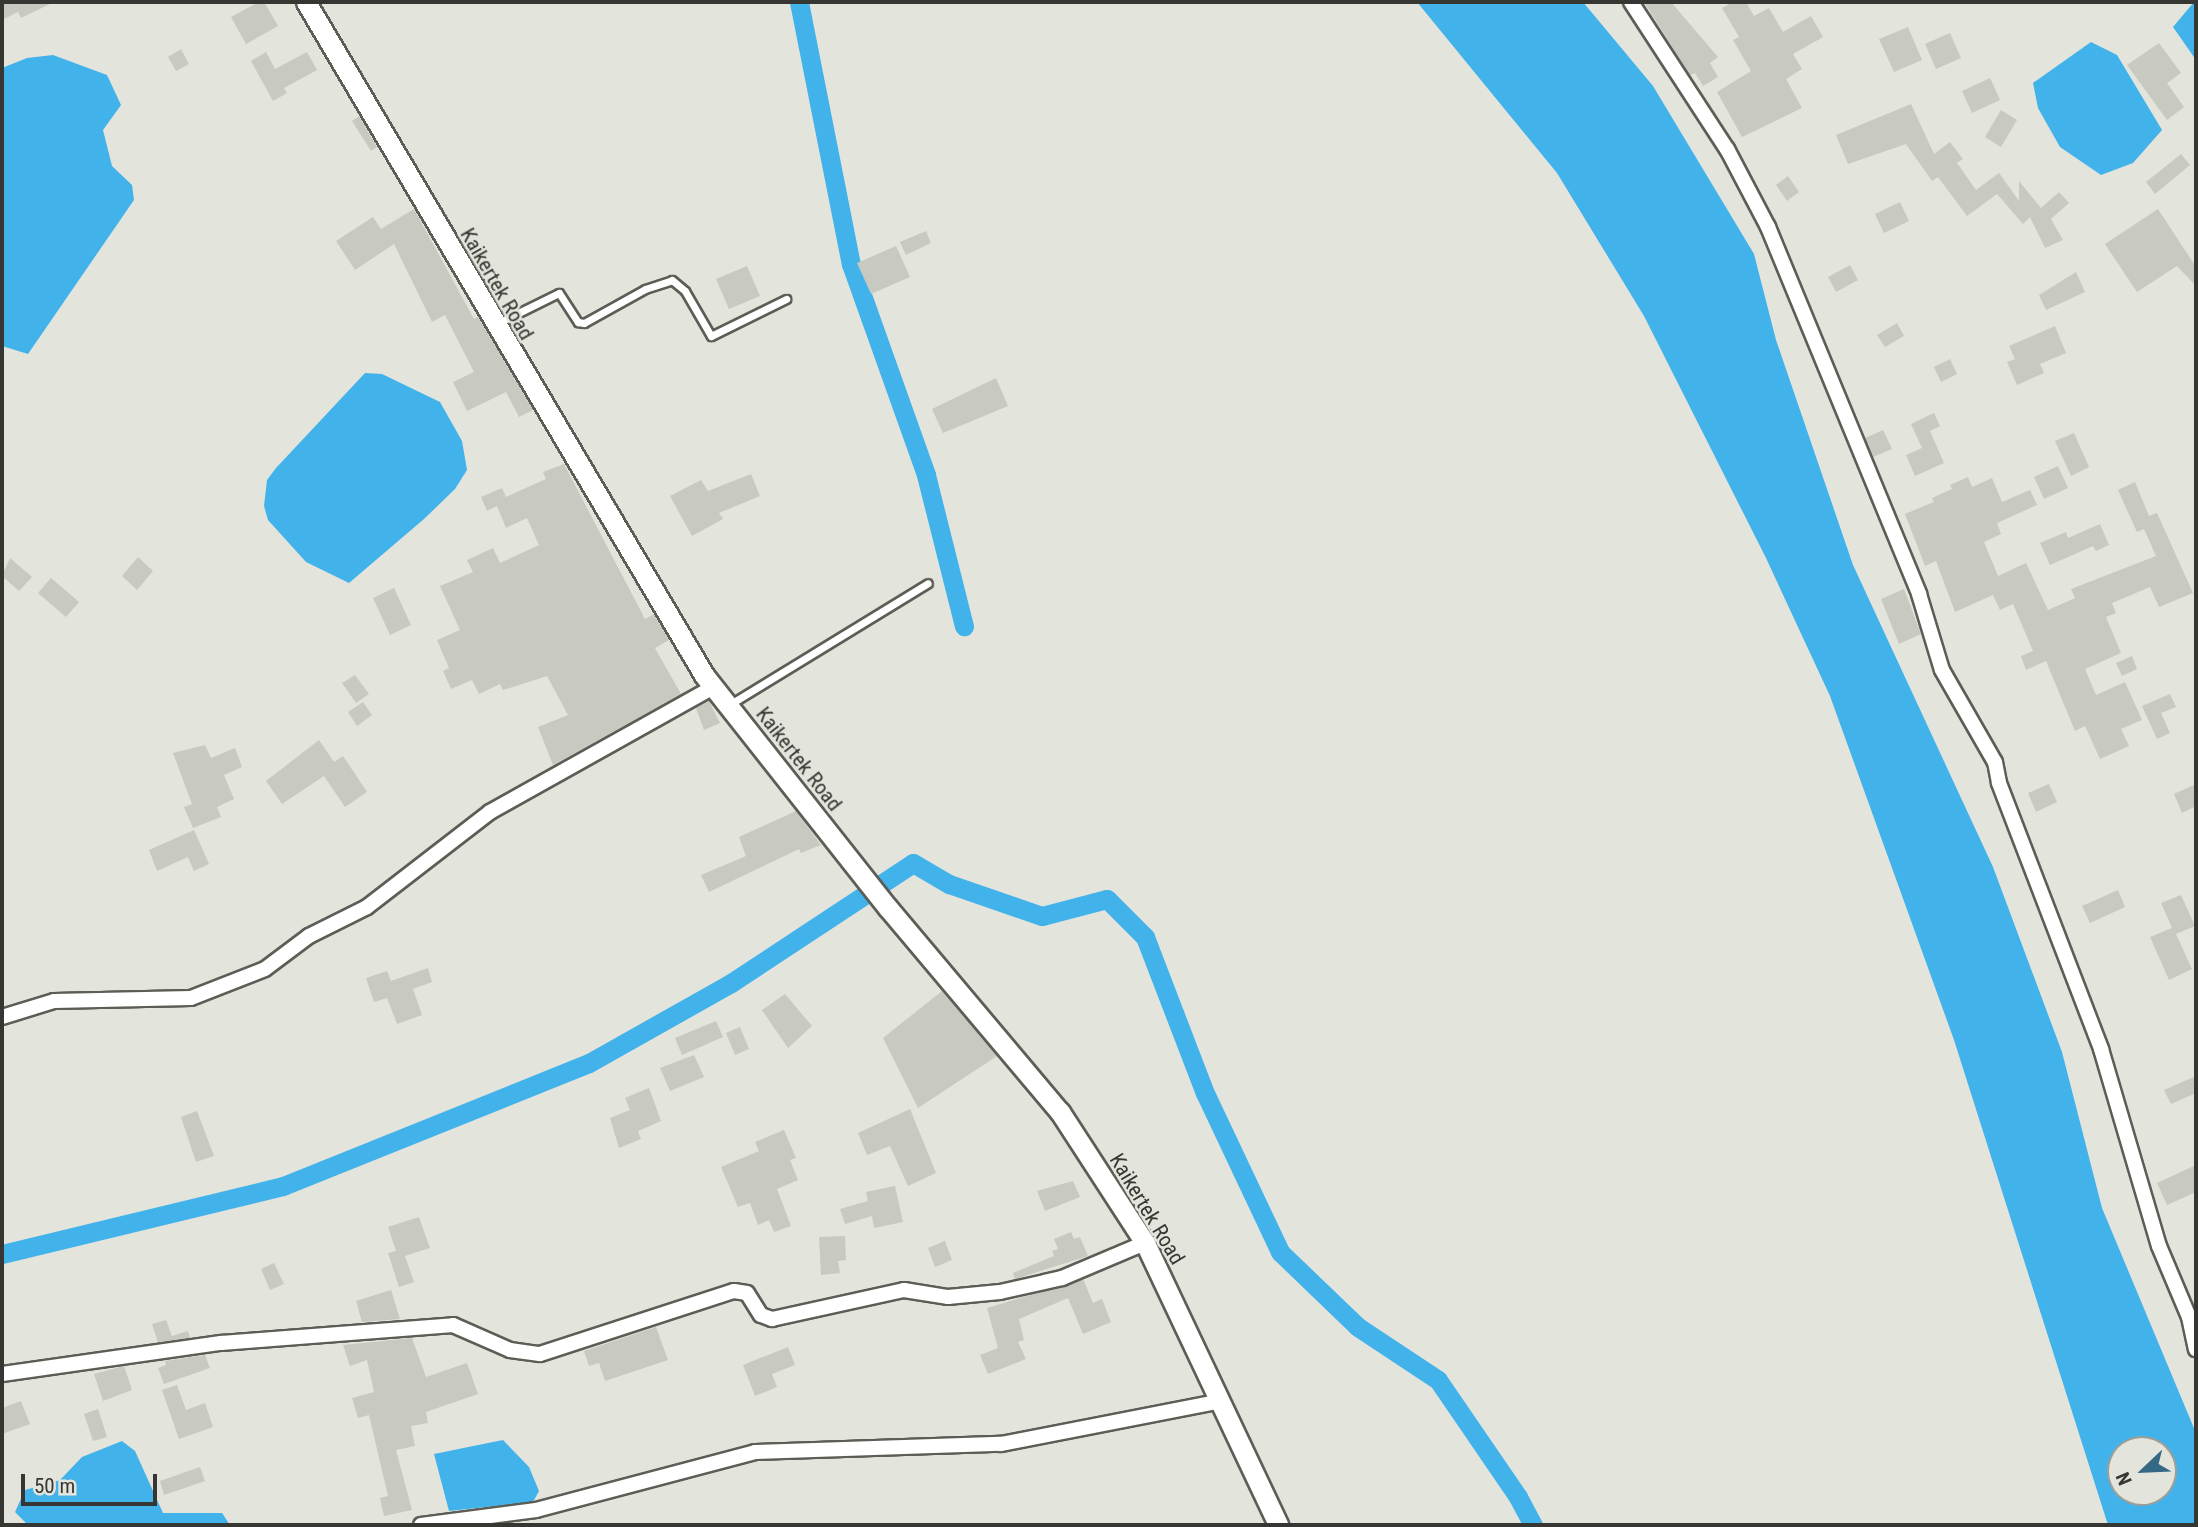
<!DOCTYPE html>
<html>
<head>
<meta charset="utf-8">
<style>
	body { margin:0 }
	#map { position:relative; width:2198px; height:1527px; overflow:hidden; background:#e3e4dc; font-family:"Roboto Condensed",sans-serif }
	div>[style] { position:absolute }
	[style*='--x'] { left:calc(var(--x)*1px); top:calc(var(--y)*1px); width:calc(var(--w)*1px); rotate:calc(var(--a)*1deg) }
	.water>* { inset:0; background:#42b2eb }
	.canal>* { height:19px; margin:-9.5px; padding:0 9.5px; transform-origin:9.5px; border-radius:9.5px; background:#42b2eb }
	.building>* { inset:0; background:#c8c9c1 }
	.roads { filter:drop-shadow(2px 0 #5c5d55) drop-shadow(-2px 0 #5c5d55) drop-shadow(0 2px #5c5d55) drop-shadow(0 -2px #5c5d55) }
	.lane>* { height:7px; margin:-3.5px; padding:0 3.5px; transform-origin:3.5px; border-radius:3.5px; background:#fff }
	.street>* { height:14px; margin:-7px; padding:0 7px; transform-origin:7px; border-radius:7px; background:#fff }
	.secondary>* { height:19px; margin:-9.5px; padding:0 9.5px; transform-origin:9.5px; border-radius:9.5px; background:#fff }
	span { translate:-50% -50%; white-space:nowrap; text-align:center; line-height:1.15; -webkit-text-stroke:5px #e3e4dc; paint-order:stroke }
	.street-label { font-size:21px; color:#363633 }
	.frame { position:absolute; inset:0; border:4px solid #363633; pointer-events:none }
	.north { position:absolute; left:2107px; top:1436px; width:70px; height:70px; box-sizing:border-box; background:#e3e4dc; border:2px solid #9e9e98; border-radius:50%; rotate:247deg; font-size:19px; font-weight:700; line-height:28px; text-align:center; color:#363633 }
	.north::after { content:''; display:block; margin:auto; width:24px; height:32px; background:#356885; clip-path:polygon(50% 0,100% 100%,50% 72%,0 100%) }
	.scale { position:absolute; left:21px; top:1474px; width:136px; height:32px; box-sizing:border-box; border:4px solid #363633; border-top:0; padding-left:9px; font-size:21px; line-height:24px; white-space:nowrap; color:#363633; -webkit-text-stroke:5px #e3e4dc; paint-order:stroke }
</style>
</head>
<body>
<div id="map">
	<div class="water">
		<i style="clip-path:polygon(evenodd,1417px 2px,1583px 2px,1653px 86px,1754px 254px,1776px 340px,1853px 565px,1993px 867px,2062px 1052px,2102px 1208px,2196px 1433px,2196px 1525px,2108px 1525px,1954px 1040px,1830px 696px,1766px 558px,1644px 316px,1557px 173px,1417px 2px,2163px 1450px,2163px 1492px,2121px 1492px,2121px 1450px,2163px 1450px)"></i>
		<i style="clip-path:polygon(2194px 2px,2196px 2px,2196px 60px,2173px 27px)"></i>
		<i style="clip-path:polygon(2091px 42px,2117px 55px,2162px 130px,2133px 163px,2101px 175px,2060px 147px,2038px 108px,2033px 83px)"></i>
		<i style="clip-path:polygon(53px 55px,107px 75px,121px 105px,103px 130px,112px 166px,132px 185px,134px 200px,28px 354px,2px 346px,2px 68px,27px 58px)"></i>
		<i style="clip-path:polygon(365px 373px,382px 374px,440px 402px,462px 441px,467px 470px,455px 489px,424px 519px,349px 583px,306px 562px,268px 520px,264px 506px,267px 480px,276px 468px)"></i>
		<i style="clip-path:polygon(503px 1440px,529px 1467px,539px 1491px,533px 1502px,449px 1511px,434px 1454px)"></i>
		<i style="clip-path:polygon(122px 1441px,135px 1451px,163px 1513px,222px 1513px,230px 1525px,28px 1525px,15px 1512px,25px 1490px,60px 1480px,82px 1457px)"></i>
	</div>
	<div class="canal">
		<i style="--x:799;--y:2;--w:267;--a:78.8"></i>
		<i style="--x:851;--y:264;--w:224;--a:70.4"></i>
		<i style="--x:926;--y:475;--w:156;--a:75.9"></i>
		<i style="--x:2;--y:1254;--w:289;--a:-13.6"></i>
		<i style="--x:283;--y:1186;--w:330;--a:-21.9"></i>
		<i style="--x:589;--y:1063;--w:163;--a:-29.4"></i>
		<i style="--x:731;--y:983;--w:218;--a:-33.4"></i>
		<i style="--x:913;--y:863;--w:42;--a:30.3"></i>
		<i style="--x:949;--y:884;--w:98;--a:19"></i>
		<i style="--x:1042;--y:916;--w:67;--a:-14.7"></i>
		<i style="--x:1107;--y:899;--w:54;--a:45"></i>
		<i style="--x:1145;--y:937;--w:167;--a:69"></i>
		<i style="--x:1205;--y:1093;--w:176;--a:64.7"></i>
		<i style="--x:1280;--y:1252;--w:108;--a:43.9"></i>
		<i style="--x:1358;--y:1327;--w:96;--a:33.5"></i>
		<i style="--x:1438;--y:1380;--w:142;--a:55.6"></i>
		<i style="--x:1518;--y:1497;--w:32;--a:62"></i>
	</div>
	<div class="building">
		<i style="clip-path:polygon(2px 2px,54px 2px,21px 18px,18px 12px,2px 20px)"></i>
		<i style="clip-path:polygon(259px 2px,264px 2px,278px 26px,246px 44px,231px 17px)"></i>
		<i style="clip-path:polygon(1644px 2px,1671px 2px,1718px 57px,1710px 63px,1718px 77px,1703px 86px,1695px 73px,1690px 75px)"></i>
		<i style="clip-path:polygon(1733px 2px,1746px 2px,1754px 16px,1769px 8px,1783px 32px,1811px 16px,1823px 37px,1793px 54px,1802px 69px,1786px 79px,1802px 108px,1742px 137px,1717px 92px,1751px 71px,1733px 40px,1739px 37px,1722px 8px)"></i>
		<i style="clip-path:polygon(1908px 27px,1922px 60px,1894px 72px,1879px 39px)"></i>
		<i style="clip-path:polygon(1950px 33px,1961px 58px,1936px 69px,1925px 44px)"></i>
		<i style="clip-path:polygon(2159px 43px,2181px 73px,2167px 83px,2184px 107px,2167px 120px,2127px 65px)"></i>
		<i style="clip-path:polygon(181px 49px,189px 64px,176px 71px,168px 57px)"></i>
		<i style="clip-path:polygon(266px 52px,275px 69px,307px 52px,317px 70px,284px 88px,287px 93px,273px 101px,251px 61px)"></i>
		<i style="clip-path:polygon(1990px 78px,2000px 100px,1972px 113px,1962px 91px)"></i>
		<i style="clip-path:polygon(1911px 104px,1934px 154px,1950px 142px,1963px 159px,1957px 163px,1976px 190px,1999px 173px,2019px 201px,2019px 181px,2041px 208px,2059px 192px,2069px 203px,2051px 219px,2063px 240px,2045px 248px,2030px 217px,2023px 224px,1997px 194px,1967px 216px,1938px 177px,1932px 181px,1906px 144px,1848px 164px,1836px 135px)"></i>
		<i style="clip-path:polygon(2001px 110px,2017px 120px,2001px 147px,1985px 137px)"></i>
		<i style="clip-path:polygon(359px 116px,377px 147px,371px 151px,352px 121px)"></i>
		<i style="clip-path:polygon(2181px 154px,2190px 165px,2155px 194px,2146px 182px)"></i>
		<i style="clip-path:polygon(1788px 176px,1799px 192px,1787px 201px,1776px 185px)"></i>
		<i style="clip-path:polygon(1900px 202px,1909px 221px,1884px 233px,1875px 214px)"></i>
		<i style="clip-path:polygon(414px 209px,474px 319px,478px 317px,533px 410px,519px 417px,506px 392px,467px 411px,453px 382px,474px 372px,445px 315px,432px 322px,394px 244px,355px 270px,336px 241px,373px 217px,381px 229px)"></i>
		<i style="clip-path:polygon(2158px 209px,2196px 267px,2196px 286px,2177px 266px,2137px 292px,2105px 244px)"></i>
		<i style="clip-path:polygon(926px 231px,931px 243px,906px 255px,900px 242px)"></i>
		<i style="clip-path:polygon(896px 246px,910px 277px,871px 294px,857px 263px)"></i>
		<i style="clip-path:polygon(1850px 265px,1858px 280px,1836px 292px,1828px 277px)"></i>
		<i style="clip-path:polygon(747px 266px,760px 296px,729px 309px,716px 279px)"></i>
		<i style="clip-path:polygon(2076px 272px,2085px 292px,2046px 310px,2039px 295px)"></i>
		<i style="clip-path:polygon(1897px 323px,1904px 336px,1885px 347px,1877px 335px)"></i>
		<i style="clip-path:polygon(2055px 326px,2066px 353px,2040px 364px,2044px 373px,2017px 385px,2007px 362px,2015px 359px,2009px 346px)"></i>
		<i style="clip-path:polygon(1950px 359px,1957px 374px,1941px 382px,1934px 367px)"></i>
		<i style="clip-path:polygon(996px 378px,1008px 406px,943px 433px,932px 409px)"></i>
		<i style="clip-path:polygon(1934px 413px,1940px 426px,1930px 431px,1944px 463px,1915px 476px,1906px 455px,1922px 448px,1911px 424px)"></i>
		<i style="clip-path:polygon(1883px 430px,1892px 449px,1873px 457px,1865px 438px)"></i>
		<i style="clip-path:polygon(2074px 433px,2089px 467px,2071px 476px,2055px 441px)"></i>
		<i style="clip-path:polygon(564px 464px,645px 619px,654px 614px,669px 640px,655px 648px,681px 694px,553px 765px,538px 727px,568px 715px,547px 676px,503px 690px,500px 684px,479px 694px,472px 680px,451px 689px,443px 671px,449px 668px,437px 640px,460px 630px,440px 586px,473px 572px,467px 560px,493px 548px,500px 563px,539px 545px,527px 518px,506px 528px,497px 506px,487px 511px,481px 497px,502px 488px,506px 497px,546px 479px,543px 472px)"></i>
		<i style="clip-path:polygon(2058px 466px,2068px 488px,2044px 499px,2034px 477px)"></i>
		<i style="clip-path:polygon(751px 474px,760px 496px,719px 513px,723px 519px,692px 536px,670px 496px,701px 480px,708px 491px)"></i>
		<i style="clip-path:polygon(1968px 477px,1972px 487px,1992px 478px,2002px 502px,2030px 490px,2037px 505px,1997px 523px,2001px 534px,1984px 542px,1998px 576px,2026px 563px,2048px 610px,2075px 598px,2071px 589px,2156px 556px,2144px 529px,2137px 532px,2118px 490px,2135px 482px,2149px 516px,2157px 513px,2193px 593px,2159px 607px,2150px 587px,2112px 603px,2116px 613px,2106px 617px,2121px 653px,2085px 669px,2096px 695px,2125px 682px,2142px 720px,2121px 729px,2129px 746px,2100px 759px,2085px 726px,2075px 731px,2046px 661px,2026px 670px,2021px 656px,2033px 651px,2013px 604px,2000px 610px,1993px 595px,1955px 612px,1936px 561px,1925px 566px,1905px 514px,1934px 502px,1932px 498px,1952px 489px,1950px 485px)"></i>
		<i style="clip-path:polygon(2100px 524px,2109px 545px,2096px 551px,2093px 546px,2050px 565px,2040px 543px,2066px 532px,2068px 538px)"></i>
		<i style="clip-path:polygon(138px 557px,153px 571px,137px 590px,122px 576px)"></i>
		<i style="clip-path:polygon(10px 558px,32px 577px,19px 591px,2px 576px)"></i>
		<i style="clip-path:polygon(51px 578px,79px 602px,66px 617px,38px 593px)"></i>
		<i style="clip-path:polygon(394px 588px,411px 625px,390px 635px,373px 598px)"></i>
		<i style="clip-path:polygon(1904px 589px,1921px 634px,1899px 644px,1881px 599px)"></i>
		<i style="clip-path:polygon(2132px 656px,2137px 669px,2122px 676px,2116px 663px)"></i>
		<i style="clip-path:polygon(355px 675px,369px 694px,356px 703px,342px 683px)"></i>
		<i style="clip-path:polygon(2170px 694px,2176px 707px,2161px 713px,2170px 733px,2157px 739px,2142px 706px)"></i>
		<i style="clip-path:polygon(709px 701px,720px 723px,704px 730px,696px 708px)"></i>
		<i style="clip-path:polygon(363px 702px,372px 715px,357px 726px,348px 712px)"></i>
		<i style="clip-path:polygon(319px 740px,334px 762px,343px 756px,367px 792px,345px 807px,324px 776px,282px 804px,266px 781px)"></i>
		<i style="clip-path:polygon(205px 745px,211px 758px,235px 748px,242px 767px,224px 775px,234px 799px,217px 807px,221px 817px,193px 828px,184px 807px,192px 804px,173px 753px)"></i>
		<i style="clip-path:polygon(2049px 784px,2057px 802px,2036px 812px,2028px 793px)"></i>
		<i style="clip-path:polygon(2196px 784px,2196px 806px,2182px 813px,2174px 794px)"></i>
		<i style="clip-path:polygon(796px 811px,821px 845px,801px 853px,799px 849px,709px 892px,701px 875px,746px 856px,739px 837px)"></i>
		<i style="clip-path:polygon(194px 830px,209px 864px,194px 871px,188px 857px,157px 871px,149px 850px)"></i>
		<i style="clip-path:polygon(2118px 890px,2125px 907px,2090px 923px,2082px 906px)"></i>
		<i style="clip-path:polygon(2181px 895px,2195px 926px,2176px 934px,2192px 969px,2169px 980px,2150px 937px,2172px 928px,2161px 903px)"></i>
		<i style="clip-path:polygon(428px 968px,432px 982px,413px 989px,422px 1015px,397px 1024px,387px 998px,374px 1002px,366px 978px,387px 971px,391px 981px)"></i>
		<i style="clip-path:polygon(942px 991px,997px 1056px,918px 1108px,883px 1038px)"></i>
		<i style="clip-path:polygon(785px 994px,812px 1026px,788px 1048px,762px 1010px)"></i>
		<i style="clip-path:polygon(716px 1021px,723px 1037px,682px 1055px,675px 1038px)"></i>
		<i style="clip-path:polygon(740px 1027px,749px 1049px,735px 1055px,726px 1033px)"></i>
		<i style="clip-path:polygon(694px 1055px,704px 1077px,670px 1091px,660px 1068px)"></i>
		<i style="clip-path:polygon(2196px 1076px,2196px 1093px,2171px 1104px,2164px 1090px)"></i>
		<i style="clip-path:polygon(649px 1088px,661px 1121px,638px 1131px,641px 1139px,619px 1148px,610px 1118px,630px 1110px,625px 1098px)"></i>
		<i style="clip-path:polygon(910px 1109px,936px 1173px,908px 1186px,890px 1146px,867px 1155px,858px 1133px)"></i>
		<i style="clip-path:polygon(197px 1111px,214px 1156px,196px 1162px,181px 1117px)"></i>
		<i style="clip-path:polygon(784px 1130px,796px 1158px,790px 1160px,798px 1180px,777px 1189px,791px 1226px,774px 1232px,769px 1220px,758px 1225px,750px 1203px,738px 1207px,721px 1167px,759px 1151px,755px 1142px)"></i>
		<i style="clip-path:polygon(2196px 1165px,2196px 1192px,2167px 1205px,2157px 1183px)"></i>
		<i style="clip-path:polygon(1073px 1181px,1080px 1197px,1045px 1211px,1037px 1191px)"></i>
		<i style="clip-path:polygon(895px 1186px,903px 1222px,874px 1228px,872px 1216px,845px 1224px,840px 1209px,868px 1201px,866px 1192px)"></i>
		<i style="clip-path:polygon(419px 1217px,430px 1248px,405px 1256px,414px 1282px,399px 1287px,388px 1253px,396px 1251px,388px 1227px)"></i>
		<i style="clip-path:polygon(1071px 1232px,1074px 1239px,1080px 1237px,1088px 1256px,1015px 1279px,1013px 1273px,1054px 1256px,1052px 1251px,1058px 1249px,1054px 1239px)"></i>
		<i style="clip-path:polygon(845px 1236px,846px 1260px,838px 1261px,840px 1273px,821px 1275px,819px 1237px)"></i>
		<i style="clip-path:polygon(945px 1241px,952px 1260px,935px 1267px,928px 1248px)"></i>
		<i style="clip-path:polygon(274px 1263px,284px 1284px,270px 1290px,261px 1269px)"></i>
		<i style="clip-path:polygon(1083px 1279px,1093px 1303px,1102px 1299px,1111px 1322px,1083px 1334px,1068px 1298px,1019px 1319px,1024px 1340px,1018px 1342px,1026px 1359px,988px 1374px,980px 1355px,998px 1348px,987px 1308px)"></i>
		<i style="clip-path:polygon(391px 1290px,400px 1319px,362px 1322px,356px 1301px)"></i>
		<i style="clip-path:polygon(166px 1320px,172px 1336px,188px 1331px,190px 1338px,158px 1342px,152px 1324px)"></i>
		<i style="clip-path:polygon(656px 1327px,668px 1360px,605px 1381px,599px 1363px,589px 1366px,584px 1351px)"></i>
		<i style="clip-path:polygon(412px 1338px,426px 1377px,467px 1363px,478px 1394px,426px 1412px,428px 1423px,411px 1426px,415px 1446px,396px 1450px,412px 1510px,384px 1516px,380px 1498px,388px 1496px,369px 1415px,358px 1418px,352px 1398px,374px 1392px,367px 1360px,350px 1366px,343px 1345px)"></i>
		<i style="clip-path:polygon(788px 1347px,795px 1365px,772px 1374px,777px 1387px,755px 1396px,743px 1365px)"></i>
		<i style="clip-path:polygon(205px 1355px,210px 1368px,164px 1384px,158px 1368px,166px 1365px,165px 1361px)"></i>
		<i style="clip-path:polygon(124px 1366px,132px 1390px,103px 1401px,94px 1374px)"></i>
		<i style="clip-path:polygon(177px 1385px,186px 1410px,205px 1403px,213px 1427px,179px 1439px,162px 1390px)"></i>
		<i style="clip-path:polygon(21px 1401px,30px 1424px,2px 1434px,2px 1408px)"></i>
		<i style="clip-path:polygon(98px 1409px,107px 1437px,93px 1441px,84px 1414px)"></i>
		<i style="clip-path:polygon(200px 1467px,205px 1481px,164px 1495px,160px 1481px)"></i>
	</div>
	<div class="roads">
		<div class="lane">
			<i style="--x:498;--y:323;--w:68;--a:-26.2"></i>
			<i style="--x:559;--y:293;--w:35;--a:57"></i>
			<i style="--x:578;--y:322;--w:6;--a:9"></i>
			<i style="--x:584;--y:323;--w:70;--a:-29.1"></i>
			<i style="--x:645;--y:289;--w:28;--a:-18"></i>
			<i style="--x:672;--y:280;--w:17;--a:40"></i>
			<i style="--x:685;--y:291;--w:52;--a:60"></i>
			<i style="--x:711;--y:336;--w:84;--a:-26.3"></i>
			<i style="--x:729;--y:705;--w:233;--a:-31.5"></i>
		</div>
		<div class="street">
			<i style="--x:1631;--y:2;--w:176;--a:56.9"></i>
			<i style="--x:1727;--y:149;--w:88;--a:62.3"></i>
			<i style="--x:1768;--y:227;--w:397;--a:67.6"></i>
			<i style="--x:1919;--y:594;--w:79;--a:73.2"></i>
			<i style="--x:1942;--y:670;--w:106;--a:60.1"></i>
			<i style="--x:1995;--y:762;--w:21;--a:79"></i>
			<i style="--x:1999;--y:783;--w:285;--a:69"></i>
			<i style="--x:2101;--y:1049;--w:205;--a:73.6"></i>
			<i style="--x:2159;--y:1246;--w:77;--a:67.1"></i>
			<i style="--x:2189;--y:1317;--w:33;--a:78"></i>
			<i style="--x:2;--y:1017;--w:54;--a:-17.1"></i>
			<i style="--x:54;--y:1001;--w:137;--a:-1.3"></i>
			<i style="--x:191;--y:998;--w:79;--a:-21.4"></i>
			<i style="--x:265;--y:969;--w:55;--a:-36.9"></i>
			<i style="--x:309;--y:936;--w:65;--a:-26.6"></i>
			<i style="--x:367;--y:907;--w:155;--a:-37.7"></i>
			<i style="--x:490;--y:812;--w:257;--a:-29.2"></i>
			<i style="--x:2;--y:1374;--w:221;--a:-8.1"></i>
			<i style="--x:221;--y:1343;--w:233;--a:-4.4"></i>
			<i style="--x:453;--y:1325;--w:62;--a:23.7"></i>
			<i style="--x:510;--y:1350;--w:30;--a:8"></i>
			<i style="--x:540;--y:1354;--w:204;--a:-18"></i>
			<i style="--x:734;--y:1291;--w:13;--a:9"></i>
			<i style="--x:747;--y:1293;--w:26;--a:58"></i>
			<i style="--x:761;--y:1315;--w:12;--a:20"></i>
			<i style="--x:772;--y:1319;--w:135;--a:-12.4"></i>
			<i style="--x:904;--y:1290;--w:45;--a:9"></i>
			<i style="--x:948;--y:1297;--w:52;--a:-5.5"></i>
			<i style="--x:1000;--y:1292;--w:64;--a:-12.7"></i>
			<i style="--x:1062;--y:1278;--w:90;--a:-22.9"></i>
			<i style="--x:421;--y:1525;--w:116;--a:-7.4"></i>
			<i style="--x:536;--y:1510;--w:227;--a:-14.8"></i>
			<i style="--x:755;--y:1452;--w:246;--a:-1.9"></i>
			<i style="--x:1001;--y:1444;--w:225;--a:-11"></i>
		</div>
		<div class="secondary">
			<i style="--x:306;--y:2;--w:782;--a:59.4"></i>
			<i style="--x:704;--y:675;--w:297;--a:51.7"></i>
			<i style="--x:888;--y:908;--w:267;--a:49.9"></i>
			<i style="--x:1060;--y:1112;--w:156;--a:57"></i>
			<i style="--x:1145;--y:1243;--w:312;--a:64.7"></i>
		</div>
	</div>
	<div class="street-label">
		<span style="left:497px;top:284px;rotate:60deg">Kaikertek Road</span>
		<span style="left:799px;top:759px;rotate:52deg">Kaikertek Road</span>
		<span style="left:1147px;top:1209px;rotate:59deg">Kaikertek Road</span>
	</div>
	<div class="frame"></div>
	<div class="north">N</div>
	<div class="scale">50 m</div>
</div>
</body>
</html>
